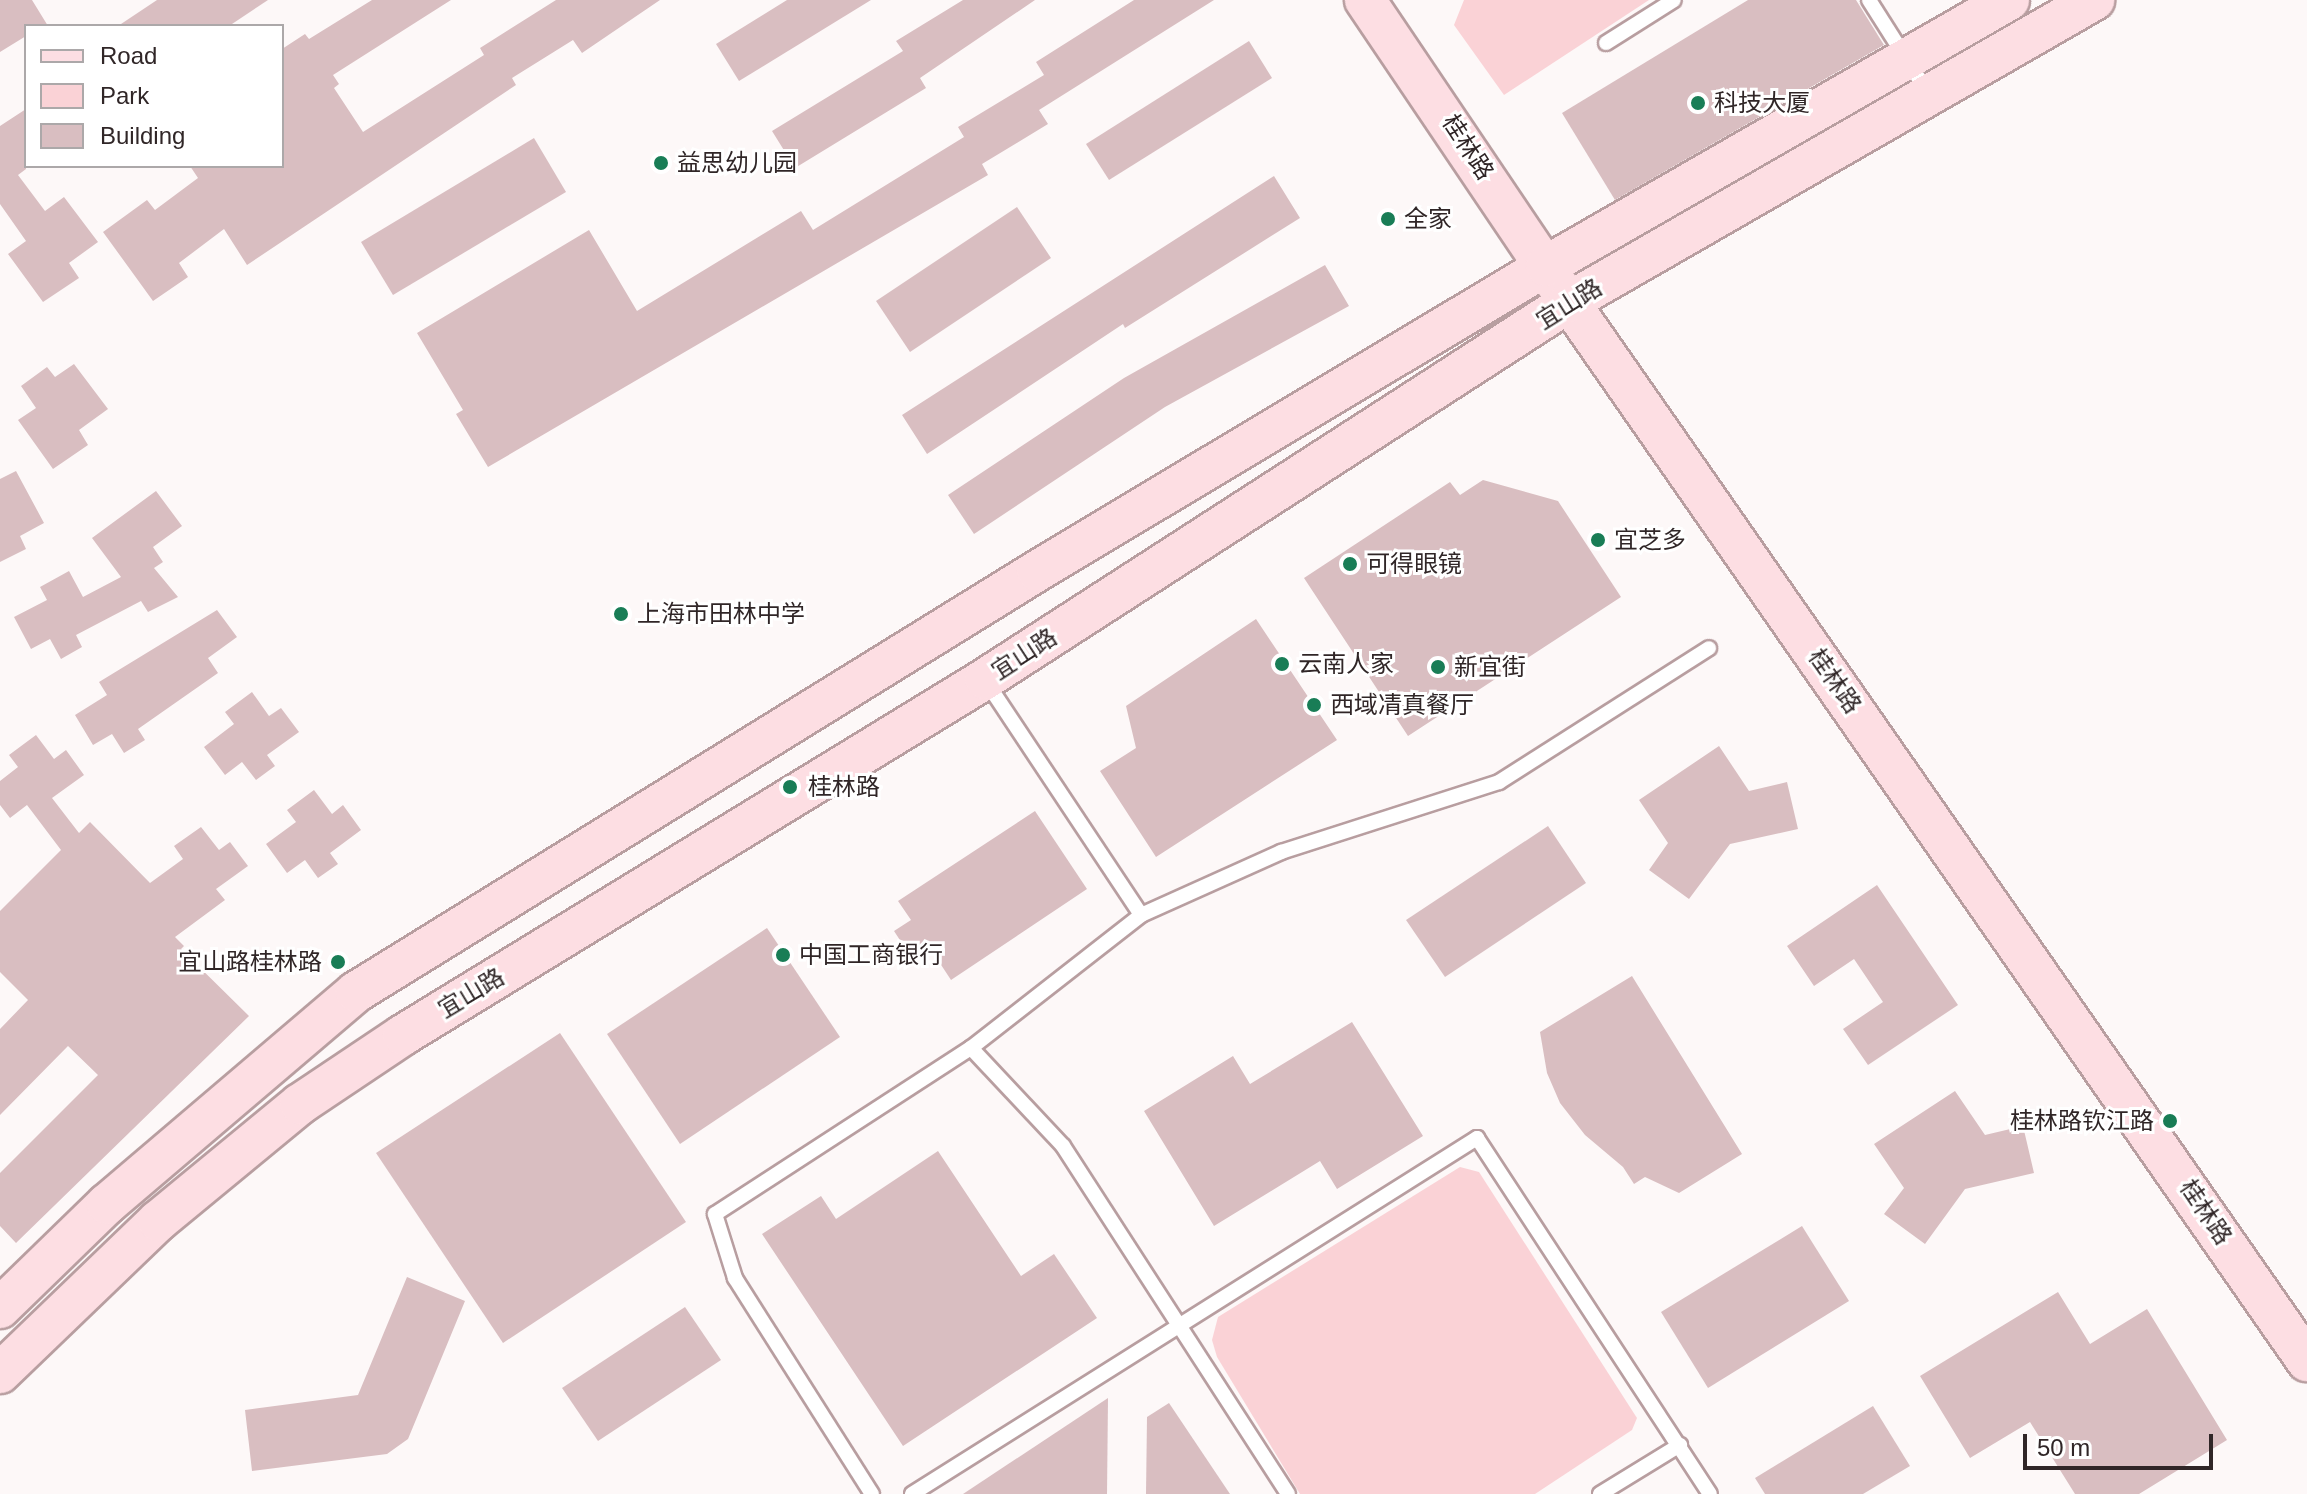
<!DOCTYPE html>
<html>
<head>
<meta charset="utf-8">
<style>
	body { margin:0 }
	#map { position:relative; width:2307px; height:1494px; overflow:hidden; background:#fdf8f8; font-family:Arial,"Noto Sans SC",sans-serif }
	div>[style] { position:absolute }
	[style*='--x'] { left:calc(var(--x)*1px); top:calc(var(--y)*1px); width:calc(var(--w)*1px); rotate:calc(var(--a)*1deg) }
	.green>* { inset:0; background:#fad2d6 }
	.building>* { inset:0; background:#d9bec1 }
	.roads { filter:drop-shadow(2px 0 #b89ea0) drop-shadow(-2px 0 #b89ea0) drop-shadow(0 2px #b89ea0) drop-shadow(0 -2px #b89ea0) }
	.service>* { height:14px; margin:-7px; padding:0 7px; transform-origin:7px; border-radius:7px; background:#fff }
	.secondary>* { height:40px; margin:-20px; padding:0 20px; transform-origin:20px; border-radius:20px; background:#fddee3 }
	.dots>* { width:22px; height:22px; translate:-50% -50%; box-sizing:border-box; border:4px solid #fff; border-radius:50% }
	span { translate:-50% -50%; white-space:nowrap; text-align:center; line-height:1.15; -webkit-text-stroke:6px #fff; paint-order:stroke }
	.poi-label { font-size:24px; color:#302627 }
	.left { translate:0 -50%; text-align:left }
	.right { translate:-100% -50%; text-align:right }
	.street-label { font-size:24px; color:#302627 }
	.legend { position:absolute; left:24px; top:24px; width:260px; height:144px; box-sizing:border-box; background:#fff; border:2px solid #aca8a9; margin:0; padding:10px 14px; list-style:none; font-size:24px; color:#302627 }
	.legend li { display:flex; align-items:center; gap:16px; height:40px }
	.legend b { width:40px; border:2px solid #aca8a9 }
	.scale { position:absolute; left:2023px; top:1434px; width:190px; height:36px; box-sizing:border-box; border:4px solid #302627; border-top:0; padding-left:10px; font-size:24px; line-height:28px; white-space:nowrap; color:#302627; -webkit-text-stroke:6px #fff; paint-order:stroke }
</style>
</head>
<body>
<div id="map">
	<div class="green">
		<i style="clip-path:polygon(1464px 0,1649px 0,1504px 95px,1454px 25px)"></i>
		<i style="clip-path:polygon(1460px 1167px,1479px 1172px,1637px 1418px,1632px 1430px,1535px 1494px,1300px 1494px,1217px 1357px,1212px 1340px,1218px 1317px)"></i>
	</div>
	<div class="building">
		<i style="clip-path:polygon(0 0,32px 0,48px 26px,26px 26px,26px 36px,0 52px)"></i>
		<i style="clip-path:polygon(157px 0,268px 0,229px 26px,118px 26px)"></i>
		<i style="clip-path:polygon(372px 0,451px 0,333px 75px,339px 84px,334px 88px,363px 132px,484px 55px,480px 48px,556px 0,660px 0,582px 53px,573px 40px,512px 78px,516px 85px,247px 265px,224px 229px,179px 263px,188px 277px,153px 301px,103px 232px,147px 200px,155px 210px,198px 178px,190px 166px,282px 166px,282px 49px,305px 34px,309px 39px)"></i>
		<i style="clip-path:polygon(787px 0,871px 0,739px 81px,716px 44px)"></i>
		<i style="clip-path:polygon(963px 0,1035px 0,920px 78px,926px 88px,795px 168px,772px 131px,903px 51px,896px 41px)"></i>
		<i style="clip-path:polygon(1134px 0,1214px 0,1039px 110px,1048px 124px,982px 164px,988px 175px,488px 467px,456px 414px,463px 410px,417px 333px,589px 230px,637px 311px,801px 211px,813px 230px,964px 137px,958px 127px,1044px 75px,1036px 62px)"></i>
		<i style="clip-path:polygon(1748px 0,1856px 0,1884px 45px,1615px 200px,1562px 113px)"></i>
		<i style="clip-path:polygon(1249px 41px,1272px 78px,1109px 180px,1086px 144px)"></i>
		<i style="clip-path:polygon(26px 109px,26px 169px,18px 175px,45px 211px,64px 197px,98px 242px,69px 263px,79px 278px,43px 302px,8px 254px,26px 241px,0 204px,0 126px)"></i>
		<i style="clip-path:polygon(534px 138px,566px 192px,393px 295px,361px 242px)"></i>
		<i style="clip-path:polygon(1274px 176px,1300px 218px,1125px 328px,1123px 324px,927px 454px,902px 415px)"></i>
		<i style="clip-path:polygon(1017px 207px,1051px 258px,910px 352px,876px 301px)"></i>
		<i style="clip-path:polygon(1325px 265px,1349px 306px,1165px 407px,974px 534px,948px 495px,1124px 378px)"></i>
		<i style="clip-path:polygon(74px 364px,108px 409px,79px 430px,88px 445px,53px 469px,18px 420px,36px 408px,21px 386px,47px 367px,55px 377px)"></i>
		<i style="clip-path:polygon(16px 471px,44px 523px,20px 536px,26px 549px,0 562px,0 479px)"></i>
		<i style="clip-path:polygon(1483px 480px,1558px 501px,1621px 597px,1408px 736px,1304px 578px,1450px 482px,1460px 495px)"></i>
		<i style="clip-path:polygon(156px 491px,182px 526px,153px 547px,163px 562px,154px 568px,178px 597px,148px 612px,141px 601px,76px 635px,82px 647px,61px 659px,50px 639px,31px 649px,14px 617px,47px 600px,40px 587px,69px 571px,83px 597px,121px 577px,92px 538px)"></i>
		<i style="clip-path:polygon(217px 610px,237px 637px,208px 658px,218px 673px,138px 729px,145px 740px,124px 753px,112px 734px,93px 745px,75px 715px,107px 695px,99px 682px)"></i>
		<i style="clip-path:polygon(1256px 619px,1337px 740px,1156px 857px,1100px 771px,1136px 748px,1126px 706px)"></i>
		<i style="clip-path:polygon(252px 692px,269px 716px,281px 708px,299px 732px,267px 755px,275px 766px,256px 780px,242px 762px,225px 775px,204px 747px,234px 724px,225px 712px)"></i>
		<i style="clip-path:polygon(36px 735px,54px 759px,66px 750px,84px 775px,52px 798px,79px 833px,90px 822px,150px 883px,183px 859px,174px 846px,201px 827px,219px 850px,230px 842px,248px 866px,216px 889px,225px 900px,175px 937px,184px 946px,181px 949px,249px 1016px,16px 1243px,0 1226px,0 1173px,98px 1075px,68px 1046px,0 1115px,0 1029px,28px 1000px,0 972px,0 911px,61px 850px,27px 805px,10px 818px,0 805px,0 781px,18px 767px,9px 755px)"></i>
		<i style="clip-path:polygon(1719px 746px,1749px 791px,1787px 782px,1798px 829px,1730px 844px,1689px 899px,1649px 870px,1668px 843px,1639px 800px)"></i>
		<i style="clip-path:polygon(314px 790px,332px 814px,343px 805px,361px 830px,330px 853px,338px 864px,318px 878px,305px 860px,287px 873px,266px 844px,296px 822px,287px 810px)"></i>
		<i style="clip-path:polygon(1035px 811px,1087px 889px,951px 980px,930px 948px,913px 960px,894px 931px,911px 920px,898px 901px)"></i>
		<i style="clip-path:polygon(1548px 826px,1586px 883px,1445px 977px,1406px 920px)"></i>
		<i style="clip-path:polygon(1877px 885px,1958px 1005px,1868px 1065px,1843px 1029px,1883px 1002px,1854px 959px,1814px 986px,1787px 946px)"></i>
		<i style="clip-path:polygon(767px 928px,840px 1037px,680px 1144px,607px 1034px)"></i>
		<i style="clip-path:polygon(1632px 976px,1742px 1154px,1679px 1193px,1645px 1177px,1634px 1184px,1623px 1167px,1585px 1135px,1560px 1103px,1547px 1073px,1540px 1032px)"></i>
		<i style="clip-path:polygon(1352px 1022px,1423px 1136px,1337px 1189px,1320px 1161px,1214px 1226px,1144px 1111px,1233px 1056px,1250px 1084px)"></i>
		<i style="clip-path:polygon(560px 1033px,686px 1222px,503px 1343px,376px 1153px)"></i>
		<i style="clip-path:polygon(1955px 1091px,1985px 1135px,2023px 1126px,2034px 1173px,1965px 1189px,1925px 1244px,1884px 1214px,1904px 1188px,1874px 1144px)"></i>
		<i style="clip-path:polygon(938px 1151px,1021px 1276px,1054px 1254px,1097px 1318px,903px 1446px,762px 1234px,821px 1196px,836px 1219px)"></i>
		<i style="clip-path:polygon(1802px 1226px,1849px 1301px,1708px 1388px,1661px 1312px)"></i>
		<i style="clip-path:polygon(407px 1277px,465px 1301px,408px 1439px,387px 1454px,252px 1471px,245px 1410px,358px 1395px)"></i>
		<i style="clip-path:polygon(2058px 1292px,2090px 1344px,2147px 1309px,2227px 1440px,2139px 1494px,2075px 1494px,2030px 1422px,1970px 1458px,1920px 1376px)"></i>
		<i style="clip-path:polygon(685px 1307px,721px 1360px,598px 1441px,562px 1388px)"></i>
		<i style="clip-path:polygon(1108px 1398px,1107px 1494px,963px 1494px)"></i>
		<i style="clip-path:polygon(1169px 1403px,1230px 1494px,1146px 1494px,1147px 1417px)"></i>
		<i style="clip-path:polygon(1873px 1406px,1910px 1466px,1863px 1494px,1765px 1494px,1755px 1478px)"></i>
	</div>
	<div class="roads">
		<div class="service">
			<i style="--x:1869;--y:0;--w:110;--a:57.6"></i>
			<i style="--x:1606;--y:43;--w:80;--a:-32.3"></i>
			<i style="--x:985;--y:680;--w:282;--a:56.4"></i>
			<i style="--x:971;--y:1048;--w:134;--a:46.8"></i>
			<i style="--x:1063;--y:1146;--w:414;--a:57.1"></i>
			<i style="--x:872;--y:1494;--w:256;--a:-122.4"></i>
			<i style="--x:735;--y:1278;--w:67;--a:-107.4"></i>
			<i style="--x:715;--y:1214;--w:305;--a:-33"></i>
			<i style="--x:971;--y:1048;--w:216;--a:-38"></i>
			<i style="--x:1141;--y:915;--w:154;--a:-24.2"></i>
			<i style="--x:1281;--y:852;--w:229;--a:-17.8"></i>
			<i style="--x:1499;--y:782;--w:249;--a:-32.5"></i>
			<i style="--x:912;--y:1494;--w:668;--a:-32.21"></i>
			<i style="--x:1477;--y:1138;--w:425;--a:56.8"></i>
			<i style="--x:1600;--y:1494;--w:94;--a:-31.5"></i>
		</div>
		<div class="secondary">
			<i style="--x:1365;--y:0;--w:364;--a:56"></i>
			<i style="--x:1569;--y:302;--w:1291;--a:55.13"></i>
			<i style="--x:0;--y:1308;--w:149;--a:-44.2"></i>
			<i style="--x:107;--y:1204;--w:327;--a:-40.4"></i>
			<i style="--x:356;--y:992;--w:801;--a:-31.72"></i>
			<i style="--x:1037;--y:571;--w:593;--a:-30.93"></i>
			<i style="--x:1546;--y:266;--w:534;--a:-29.88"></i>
			<i style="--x:0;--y:1373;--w:219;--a:-43.9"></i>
			<i style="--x:158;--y:1221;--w:184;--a:-39.5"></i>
			<i style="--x:300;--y:1104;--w:124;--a:-33.8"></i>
			<i style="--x:403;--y:1035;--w:682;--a:-31.45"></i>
			<i style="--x:985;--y:679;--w:695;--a:-32.84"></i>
			<i style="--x:1569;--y:302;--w:606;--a:-29.91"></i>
		</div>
	</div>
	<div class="dots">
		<i style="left:1698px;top:103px;background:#197d56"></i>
		<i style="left:661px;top:163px;background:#197d56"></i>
		<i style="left:1388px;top:219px;background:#197d56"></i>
		<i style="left:1598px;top:540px;background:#197d56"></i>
		<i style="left:1350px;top:564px;background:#197d56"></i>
		<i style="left:621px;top:614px;background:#197d56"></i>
		<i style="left:1282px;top:664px;background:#197d56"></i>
		<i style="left:1438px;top:667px;background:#197d56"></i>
		<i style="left:1314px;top:705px;background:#197d56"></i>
		<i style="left:790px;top:787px;background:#197d56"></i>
		<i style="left:783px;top:955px;background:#197d56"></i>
		<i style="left:338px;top:962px;background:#197d56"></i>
		<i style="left:2170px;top:1121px;background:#197d56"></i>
	</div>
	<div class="poi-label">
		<span class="left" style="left:1714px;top:103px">科技大厦</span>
		<span class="left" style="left:677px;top:163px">益思幼儿园</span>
		<span class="left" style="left:1404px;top:219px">全家</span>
		<span class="left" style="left:1614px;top:540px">宜芝多</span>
		<span class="left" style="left:1366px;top:564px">可得眼镜</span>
		<span class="left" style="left:637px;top:614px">上海市田林中学</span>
		<span class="left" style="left:1298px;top:664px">云南人家</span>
		<span class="left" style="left:1454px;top:667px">新宜街</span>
		<span class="left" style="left:1330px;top:705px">西域凊真餐厅</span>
		<span class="left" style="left:808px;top:787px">桂林路</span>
		<span class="left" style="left:799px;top:955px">中国工商银行</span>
		<span class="right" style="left:322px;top:962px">宜山路桂林路</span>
		<span class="right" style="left:2154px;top:1121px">桂林路钦江路</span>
	</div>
	<div class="street-label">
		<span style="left:1468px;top:147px;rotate:57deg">桂林路</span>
		<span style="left:1569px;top:304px;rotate:-32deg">宜山路</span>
		<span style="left:1024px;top:654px;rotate:-33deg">宜山路</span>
		<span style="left:1835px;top:681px;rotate:55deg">桂林路</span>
		<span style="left:471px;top:993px;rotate:-31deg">宜山路</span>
		<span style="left:2206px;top:1212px;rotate:56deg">桂林路</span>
	</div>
	<ul class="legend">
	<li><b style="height:10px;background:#fddee3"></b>Road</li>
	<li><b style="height:22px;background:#fad2d6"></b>Park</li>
	<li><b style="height:22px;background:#d9bec1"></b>Building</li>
	</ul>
	<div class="scale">50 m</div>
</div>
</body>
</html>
